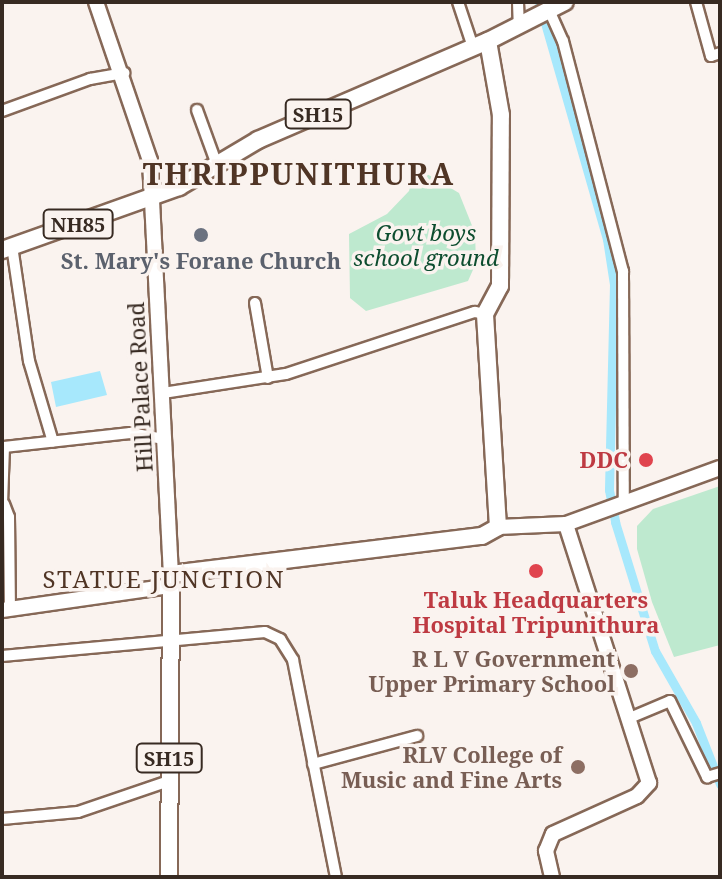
<!DOCTYPE html>
<html>
<head>
<meta charset="utf-8">
<style>
	body { margin:0 }
	#map { position:relative; width:722px; height:879px; overflow:hidden; background:#faf3ef; font-family:"Noto Serif",serif }
	div>[style] { position:absolute }
	[style*='--x'] { left:calc(var(--x)*1px); top:calc(var(--y)*1px); width:calc(var(--w)*1px); rotate:calc(var(--a)*1deg) }
	.green>* { inset:0; background:#bee9cf }
	.water>* { inset:0; background:#a7e8fc }
	.canal>* { height:9px; margin:-4.5px; padding:0 4.5px; transform-origin:4.5px; border-radius:4.5px; background:#a7e8fc }
	.roads { filter:drop-shadow(2px 0 #866857) drop-shadow(-2px 0 #866857) drop-shadow(0 2px #866857) drop-shadow(0 -2px #866857) }
	.street>* { height:10px; margin:-5px; padding:0 5px; transform-origin:5px; border-radius:5px; background:#fff }
	.secondary>* { height:14px; margin:-7px; padding:0 7px; transform-origin:7px; border-radius:7px; background:#fff }
	.primary>* { height:16px; margin:-8px; padding:0 8px; transform-origin:8px; border-radius:8px; background:#fff }
	.dots>* { width:22px; height:22px; translate:-50% -50%; box-sizing:border-box; border:4px solid #faf3ef; border-radius:50% }
	span { translate:-50% -50%; white-space:nowrap; text-align:center; line-height:1.15; -webkit-text-stroke:7px #faf3ef; paint-order:stroke }
	.shield-label span { padding:2px 6px; background:#faf3ef; border:2px solid; border-radius:6px; -webkit-text-stroke-width:0 }
	.shield-label { font-size:20px; color:#372a22; font-weight:700 }
	.park-label { font-size:22px; color:#0d4d2f; font-style:italic }
	.worship-label { font-size:22px; color:#5b616d; font-weight:700 }
	.street-label { font-size:22px; color:#372a22 }
	.health-label { font-size:22px; color:#be3a42; font-weight:700 }
	.right { translate:-100% -50%; text-align:right }
	.education-label { font-size:22px; color:#785e54; font-weight:700 }
	.neighbourhood-label { font-size:24px; color:#503525; letter-spacing:2px }
	.district-label { font-size:30px; color:#503525; font-weight:700; letter-spacing:2px }
	.frame { position:absolute; inset:0; border:4px solid #372a22; pointer-events:none }
</style>
</head>
<body>
<div id="map">
	<div class="green">
		<i style="clip-path:polygon(427px 174px,459px 193px,475px 233px,476px 263px,468px 281px,366px 311px,350px 298px,349px 234px,387px 214px,409px 191px,412px 179px)"></i>
		<i style="clip-path:polygon(720px 486px,720px 645px,674px 657px,652px 602px,637px 549px,637px 526px,653px 509px)"></i>
	</div>
	<div class="water">
		<i style="clip-path:polygon(100px 371px,107px 395px,56px 407px,51px 382px)"></i>
	</div>
	<div class="canal">
		<i style="--x:539;--y:2;--w:247;--a:74"></i>
		<i style="--x:607;--y:239;--w:46;--a:81.2"></i>
		<i style="--x:614;--y:284;--w:206;--a:91.4"></i>
		<i style="--x:609;--y:490;--w:33;--a:79"></i>
		<i style="--x:615;--y:522;--w:135;--a:72.8"></i>
		<i style="--x:655;--y:651;--w:83;--a:60.3"></i>
		<i style="--x:696;--y:723;--w:66;--a:68.5"></i>
	</div>
	<div class="roads">
		<div class="street">
			<i style="--x:458;--y:2;--w:47;--a:71.6"></i>
			<i style="--x:518;--y:2;--w:23;--a:88"></i>
			<i style="--x:696;--y:2;--w:56;--a:74.5"></i>
			<i style="--x:711;--y:56;--w:9;--a:-18"></i>
			<i style="--x:549;--y:10;--w:34;--a:66"></i>
			<i style="--x:563;--y:41;--w:238;--a:75.4"></i>
			<i style="--x:623;--y:271;--w:231;--a:89.8"></i>
			<i style="--x:197;--y:110;--w:59;--a:70"></i>
			<i style="--x:2;--y:111;--w:94;--a:-20"></i>
			<i style="--x:90;--y:79;--w:35;--a:-10"></i>
			<i style="--x:12;--y:246;--w:116;--a:81.6"></i>
			<i style="--x:29;--y:361;--w:84;--a:73.5"></i>
			<i style="--x:255;--y:303;--w:76;--a:80.2"></i>
			<i style="--x:163;--y:393;--w:124;--a:-8.8"></i>
			<i style="--x:286;--y:374;--w:199;--a:-18.2"></i>
			<i style="--x:475;--y:312;--w:10;--a:11"></i>
			<i style="--x:2;--y:504;--w:57;--a:-88"></i>
			<i style="--x:4;--y:447;--w:127;--a:-6.3"></i>
			<i style="--x:130;--y:433;--w:36;--a:10"></i>
			<i style="--x:4;--y:504;--w:14;--a:69"></i>
			<i style="--x:9;--y:517;--w:92;--a:89.4"></i>
			<i style="--x:2;--y:656;--w:264;--a:-5.2"></i>
			<i style="--x:265;--y:632;--w:17;--a:25"></i>
			<i style="--x:280;--y:639;--w:25;--a:58"></i>
			<i style="--x:293;--y:660;--w:221;--a:78.8"></i>
			<i style="--x:632;--y:717;--w:41;--a:-22.8"></i>
			<i style="--x:670;--y:701;--w:85;--a:64"></i>
			<i style="--x:707;--y:777;--w:14;--a:-17"></i>
			<i style="--x:313;--y:764;--w:108;--a:-15.1"></i>
			<i style="--x:2;--y:819;--w:76;--a:-5.3"></i>
			<i style="--x:78;--y:812;--w:96;--a:-18.8"></i>
		</div>
		<div class="secondary">
			<i style="--x:96;--y:2;--w:168;--a:71.2"></i>
			<i style="--x:150;--y:161;--w:414;--a:87.1"></i>
			<i style="--x:498;--y:527;--w:68;--a:-2.5"></i>
			<i style="--x:566;--y:524;--w:164;--a:-20"></i>
			<i style="--x:2;--y:610;--w:171;--a:-8.1"></i>
			<i style="--x:552;--y:877;--w:27;--a:-103"></i>
			<i style="--x:546;--y:851;--w:18;--a:-68"></i>
			<i style="--x:553;--y:834;--w:92;--a:-24.3"></i>
			<i style="--x:637;--y:796;--w:18;--a:-47"></i>
			<i style="--x:649;--y:783;--w:272;--a:-107.8"></i>
		</div>
		<div class="primary">
			<i style="--x:2;--y:250;--w:188;--a:-19.6"></i>
			<i style="--x:179;--y:187;--w:92;--a:-30.7"></i>
			<i style="--x:258;--y:140;--w:250;--a:-23.3"></i>
			<i style="--x:488;--y:41;--w:86;--a:-26.9"></i>
			<i style="--x:169;--y:877;--w:303;--a:-89.6"></i>
			<i style="--x:171;--y:574;--w:313;--a:-7"></i>
			<i style="--x:482;--y:536;--w:18;--a:-29"></i>
			<i style="--x:498;--y:527;--w:213;--a:-93.5"></i>
			<i style="--x:485;--y:314;--w:32;--a:-62"></i>
			<i style="--x:500;--y:286;--w:171;--a:-89.7"></i>
			<i style="--x:501;--y:115;--w:75;--a:-100"></i>
		</div>
	</div>
	<div class="dots">
		<i style="left:201px;top:235px;background:#6b7280"></i>
		<i style="left:646px;top:460px;background:#e0444e"></i>
		<i style="left:536px;top:571px;background:#e0444e"></i>
		<i style="left:631px;top:671px;background:#8d6e63"></i>
		<i style="left:578px;top:767px;background:#8d6e63"></i>
	</div>
	<div class="shield-label">
		<span style="left:318px;top:114px">SH15</span>
		<span style="left:78px;top:224px">NH85</span>
		<span style="left:169px;top:758px">SH15</span>
	</div>
	<div class="park-label">
		<span style="left:426px;top:245px">Govt boys<br>school ground</span>
	</div>
	<div class="worship-label">
		<span style="left:201px;top:261px">St. Mary's Forane Church</span>
	</div>
	<div class="street-label">
		<span style="left:140px;top:387px;rotate:-93deg">Hill Palace Road</span>
	</div>
	<div class="health-label">
		<span class="right" style="left:628px;top:460px">DDC</span>
		<span style="left:536px;top:612px">Taluk Headquarters<br>Hospital Tripunithura</span>
	</div>
	<div class="education-label">
		<span class="right" style="left:615px;top:671px">R L V Government<br>Upper Primary School</span>
		<span class="right" style="left:562px;top:767px">RLV College of<br>Music and Fine Arts</span>
	</div>
	<div class="neighbourhood-label">
		<span style="left:164px;top:579px">STATUE JUNCTION</span>
	</div>
	<div class="district-label">
		<span style="left:299px;top:174px">THRIPPUNITHURA</span>
	</div>
	<div class="frame"></div>
</div>
</body>
</html>
